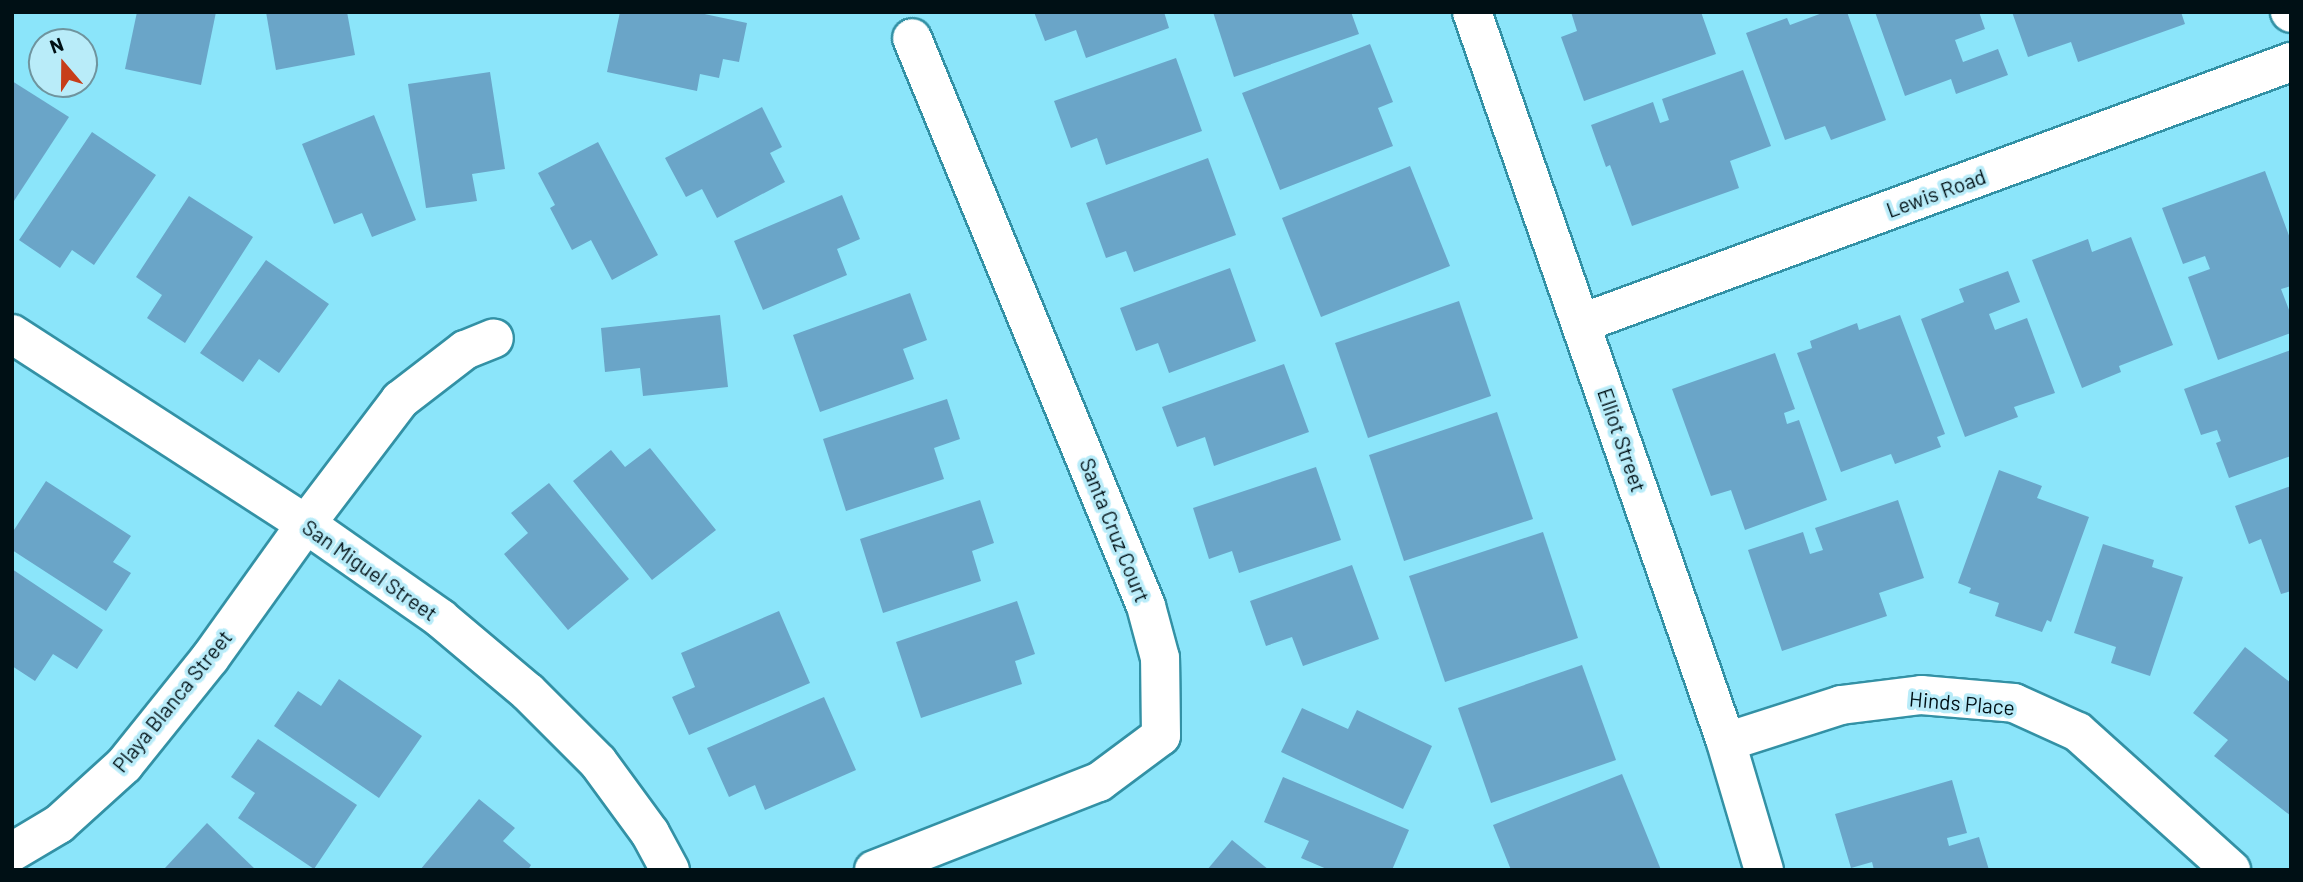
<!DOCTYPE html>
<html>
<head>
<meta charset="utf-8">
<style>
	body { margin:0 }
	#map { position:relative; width:2303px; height:882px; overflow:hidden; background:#8be5fa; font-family:Barlow,sans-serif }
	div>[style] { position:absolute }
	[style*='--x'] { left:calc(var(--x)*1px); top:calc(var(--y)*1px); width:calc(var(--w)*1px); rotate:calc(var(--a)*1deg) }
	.building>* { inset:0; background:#6aa5c8 }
	.roads { filter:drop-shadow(2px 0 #3391a5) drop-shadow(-2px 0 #3391a5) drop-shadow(0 2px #3391a5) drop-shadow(0 -2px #3391a5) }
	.street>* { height:38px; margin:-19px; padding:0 19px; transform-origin:19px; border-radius:19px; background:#fff }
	span { translate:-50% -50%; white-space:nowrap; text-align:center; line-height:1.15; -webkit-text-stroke:7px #b9ecf9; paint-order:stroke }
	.street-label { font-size:21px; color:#001015 }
	.frame { position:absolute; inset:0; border:14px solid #001015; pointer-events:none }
	.north { position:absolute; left:28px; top:28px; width:70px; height:70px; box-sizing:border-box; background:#b9ecf9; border:2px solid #6f949e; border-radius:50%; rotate:340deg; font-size:19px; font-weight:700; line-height:28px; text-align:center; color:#001015 }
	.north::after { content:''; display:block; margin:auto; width:24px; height:32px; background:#c73e1a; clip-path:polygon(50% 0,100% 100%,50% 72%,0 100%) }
</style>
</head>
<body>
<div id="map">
	<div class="building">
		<i style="clip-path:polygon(137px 12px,216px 12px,201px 85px,125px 69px)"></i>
		<i style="clip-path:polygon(266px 12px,347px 12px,355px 55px,276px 70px)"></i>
		<i style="clip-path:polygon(620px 12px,695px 12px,747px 23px,739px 62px,723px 59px,719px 78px,700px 74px,697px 91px,607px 72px)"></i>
		<i style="clip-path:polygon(1034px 12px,1164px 12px,1169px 28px,1086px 58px,1076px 30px,1045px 41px)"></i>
		<i style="clip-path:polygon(1213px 12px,1351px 12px,1359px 34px,1234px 77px)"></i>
		<i style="clip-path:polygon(1571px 12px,1701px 12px,1716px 54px,1584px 101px,1561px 37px,1577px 31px)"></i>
		<i style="clip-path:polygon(1825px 12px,1847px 12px,1886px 120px,1831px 140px,1825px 126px,1785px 140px,1746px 33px,1787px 18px,1790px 25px)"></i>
		<i style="clip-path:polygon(1875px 12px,1979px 12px,1985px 29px,1955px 40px,1963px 62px,1998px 49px,2008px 75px,1956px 94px,1951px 79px,1905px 96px)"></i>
		<i style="clip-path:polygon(2012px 12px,2181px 12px,2185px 24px,2078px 62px,2071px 42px,2028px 57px)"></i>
		<i style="clip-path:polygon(1370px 44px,1393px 102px,1378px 108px,1393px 146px,1280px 190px,1242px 93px)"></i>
		<i style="clip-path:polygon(1176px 58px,1202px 131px,1106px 165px,1097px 138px,1071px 148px,1054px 101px)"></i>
		<i style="clip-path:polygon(1743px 70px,1771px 146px,1730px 161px,1739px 188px,1632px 226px,1610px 165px,1606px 167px,1591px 125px,1653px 102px,1660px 123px,1669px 120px,1662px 99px)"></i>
		<i style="clip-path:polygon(490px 72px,505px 169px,472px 174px,477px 201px,426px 208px,408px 84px)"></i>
		<i style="clip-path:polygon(12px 81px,69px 117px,12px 204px)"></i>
		<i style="clip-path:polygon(762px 107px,782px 147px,770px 153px,785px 182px,717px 218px,702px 189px,686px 197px,665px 158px)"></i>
		<i style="clip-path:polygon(374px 115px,416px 220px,372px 237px,362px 213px,334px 224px,302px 144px)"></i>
		<i style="clip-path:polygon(92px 132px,156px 175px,94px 265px,72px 250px,60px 268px,19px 240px)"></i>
		<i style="clip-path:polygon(598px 142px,658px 255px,612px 280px,591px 240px,572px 250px,550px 208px,555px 205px,538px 173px)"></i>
		<i style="clip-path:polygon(1208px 158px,1236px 235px,1134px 272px,1126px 251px,1106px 258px,1086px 203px)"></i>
		<i style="clip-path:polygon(1410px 166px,1450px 266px,1321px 317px,1282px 218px)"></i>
		<i style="clip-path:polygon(2265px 171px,2291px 241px,2291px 286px,2281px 289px,2291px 315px,2291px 333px,2218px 360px,2188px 277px,2210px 269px,2205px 256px,2183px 264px,2162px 208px)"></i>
		<i style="clip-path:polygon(842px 195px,860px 239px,837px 249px,847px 275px,763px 310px,734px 241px)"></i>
		<i style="clip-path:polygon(189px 196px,253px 237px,185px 343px,147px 318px,162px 295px,136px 277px)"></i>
		<i style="clip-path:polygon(2131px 237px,2173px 345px,2119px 366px,2121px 372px,2082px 388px,2032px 260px,2088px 239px,2092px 252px)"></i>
		<i style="clip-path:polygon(266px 260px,329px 304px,279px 373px,259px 359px,243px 382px,200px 353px)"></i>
		<i style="clip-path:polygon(1230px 268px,1256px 341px,1169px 373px,1158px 343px,1136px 351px,1120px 308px)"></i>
		<i style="clip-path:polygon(2008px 271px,2020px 302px,1989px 314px,1995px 330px,2027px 318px,2055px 393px,2014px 407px,2018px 417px,1965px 437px,1921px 319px,1964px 302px,1959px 289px)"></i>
		<i style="clip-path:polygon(910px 293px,927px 340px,903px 349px,914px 379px,820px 412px,793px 335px)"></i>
		<i style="clip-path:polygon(1459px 301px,1491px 396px,1368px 438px,1335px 343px)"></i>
		<i style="clip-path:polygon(720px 315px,728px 387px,643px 396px,640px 368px,605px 372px,601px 328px)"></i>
		<i style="clip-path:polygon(1900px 315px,1945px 434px,1937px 437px,1941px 447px,1895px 464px,1891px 454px,1841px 472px,1797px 353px,1812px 348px,1810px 341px,1857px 323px,1859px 330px)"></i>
		<i style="clip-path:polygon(2291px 350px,2291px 456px,2229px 478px,2216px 443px,2221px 441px,2217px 430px,2201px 435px,2184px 389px)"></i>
		<i style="clip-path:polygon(1775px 353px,1795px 409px,1784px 413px,1787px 424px,1799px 420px,1827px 500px,1745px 530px,1731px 490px,1711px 496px,1672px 389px)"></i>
		<i style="clip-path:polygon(1284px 364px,1309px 432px,1214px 466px,1205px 437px,1177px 447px,1162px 407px)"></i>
		<i style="clip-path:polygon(947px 399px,960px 439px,934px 448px,944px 479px,846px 511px,823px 439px)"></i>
		<i style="clip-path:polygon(1497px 412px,1533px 519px,1404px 561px,1369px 455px)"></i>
		<i style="clip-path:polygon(650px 448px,716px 530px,652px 580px,573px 481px,611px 450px,625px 467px)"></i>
		<i style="clip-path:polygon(1316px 467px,1341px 540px,1239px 573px,1232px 551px,1209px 559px,1193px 508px)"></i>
		<i style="clip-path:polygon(1999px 470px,2042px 486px,2037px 498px,2089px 517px,2051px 622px,2047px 620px,2042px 632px,1995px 616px,1999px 603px,1969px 593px,1971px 588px,1958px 583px)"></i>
		<i style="clip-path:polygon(46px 481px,131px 536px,113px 562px,131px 573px,106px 611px,12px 550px,12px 533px)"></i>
		<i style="clip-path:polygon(549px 483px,629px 579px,568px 630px,504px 554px,528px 533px,511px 513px)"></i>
		<i style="clip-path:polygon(2291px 486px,2291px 591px,2281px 594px,2261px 539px,2249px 544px,2235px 506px)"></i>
		<i style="clip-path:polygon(980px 500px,994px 543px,972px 551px,981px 581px,883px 613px,860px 539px)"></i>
		<i style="clip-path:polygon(1898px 500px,1924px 578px,1879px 593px,1887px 616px,1782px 651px,1748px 550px,1803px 532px,1810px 554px,1823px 550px,1815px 528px)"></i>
		<i style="clip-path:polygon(1543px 532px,1578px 638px,1445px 682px,1409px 576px)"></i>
		<i style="clip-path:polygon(2103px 544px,2154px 560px,2152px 567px,2183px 577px,2150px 676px,2111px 663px,2116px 647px,2074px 633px)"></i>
		<i style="clip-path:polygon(1352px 565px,1379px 639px,1303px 666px,1292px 637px,1266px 646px,1250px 601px)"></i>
		<i style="clip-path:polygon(12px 569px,103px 630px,77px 669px,53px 654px,35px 681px,12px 666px)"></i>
		<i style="clip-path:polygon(1017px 601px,1035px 654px,1015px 661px,1022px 684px,921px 718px,896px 642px)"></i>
		<i style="clip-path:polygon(779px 611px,810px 683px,689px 735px,672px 697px,695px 687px,681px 653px)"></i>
		<i style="clip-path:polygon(2245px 647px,2291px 683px,2291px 816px,2214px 756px,2228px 740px,2193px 713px)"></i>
		<i style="clip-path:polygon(1582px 665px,1616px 760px,1491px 803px,1458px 708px)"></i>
		<i style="clip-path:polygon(339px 679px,422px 736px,379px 798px,274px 726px,298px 691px,321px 706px)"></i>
		<i style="clip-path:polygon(824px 697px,856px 770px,765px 810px,755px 785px,729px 797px,707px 748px)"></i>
		<i style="clip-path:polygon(1302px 708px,1348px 729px,1357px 710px,1432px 746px,1403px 809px,1281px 752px)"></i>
		<i style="clip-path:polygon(258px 739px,357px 805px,314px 869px,238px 818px,255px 793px,231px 777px)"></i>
		<i style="clip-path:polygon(1622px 774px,1661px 870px,1511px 870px,1493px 825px)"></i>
		<i style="clip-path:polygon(1283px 777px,1409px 830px,1392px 870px,1329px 870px,1301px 858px,1309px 841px,1264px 822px)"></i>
		<i style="clip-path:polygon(1952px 780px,1967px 833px,1947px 838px,1949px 846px,1979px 837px,1989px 870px,1874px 870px,1872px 862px,1851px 868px,1835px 814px)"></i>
		<i style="clip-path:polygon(479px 799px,515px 828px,503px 841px,531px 865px,528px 870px,420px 870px)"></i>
		<i style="clip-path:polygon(207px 823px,256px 870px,165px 868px)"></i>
		<i style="clip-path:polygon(1232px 840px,1269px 870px,1207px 870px)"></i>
	</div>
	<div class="roads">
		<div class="street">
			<i style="--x:1472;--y:12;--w:773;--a:70.81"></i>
			<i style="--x:1726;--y:742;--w:134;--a:73.5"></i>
			<i style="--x:2290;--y:12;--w:1;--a:45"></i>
			<i style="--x:1582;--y:323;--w:756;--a:-20.21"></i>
			<i style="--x:12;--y:334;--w:350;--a:32.9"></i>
			<i style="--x:306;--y:524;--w:164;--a:35"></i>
			<i style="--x:440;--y:618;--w:115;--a:40.1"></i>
			<i style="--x:528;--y:692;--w:99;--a:45"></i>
			<i style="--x:598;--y:762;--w:88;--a:53.8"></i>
			<i style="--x:650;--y:833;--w:42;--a:61.6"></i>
			<i style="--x:1726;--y:742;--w:121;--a:-17.8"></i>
			<i style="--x:1841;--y:705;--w:81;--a:-7.1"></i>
			<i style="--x:1921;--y:695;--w:93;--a:4.9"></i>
			<i style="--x:2014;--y:703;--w:70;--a:24.4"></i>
			<i style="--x:2078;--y:732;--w:206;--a:42"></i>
			<i style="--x:12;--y:852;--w:55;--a:-30.8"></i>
			<i style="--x:59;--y:824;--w:88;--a:-42.2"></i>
			<i style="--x:124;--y:765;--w:137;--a:-51.2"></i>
			<i style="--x:210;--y:658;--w:165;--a:-54.4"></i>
			<i style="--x:306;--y:524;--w:156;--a:-52.8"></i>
			<i style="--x:400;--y:400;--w:82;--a:-37.6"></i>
			<i style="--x:465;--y:350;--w:31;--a:-22"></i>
			<i style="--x:874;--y:870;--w:242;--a:-21.4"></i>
			<i style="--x:1099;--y:782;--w:77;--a:-36.6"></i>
			<i style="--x:1161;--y:736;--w:78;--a:-90.7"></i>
			<i style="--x:1160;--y:658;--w:54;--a:-105.1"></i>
			<i style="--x:1146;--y:606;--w:614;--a:-112.39"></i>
		</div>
	</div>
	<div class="street-label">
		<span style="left:1936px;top:193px;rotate:-20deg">Lewis Road</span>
		<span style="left:1622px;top:440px;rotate:71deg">Elliot Street</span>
		<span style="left:1115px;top:530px;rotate:68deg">Santa Cruz Court</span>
		<span style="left:370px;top:570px;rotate:35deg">San Miguel Street</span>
		<span style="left:172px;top:701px;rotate:-51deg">Playa Blanca Street</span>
		<span style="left:1962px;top:703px;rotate:5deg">Hinds Place</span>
	</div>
	<div class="frame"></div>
	<div class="north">N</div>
</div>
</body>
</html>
